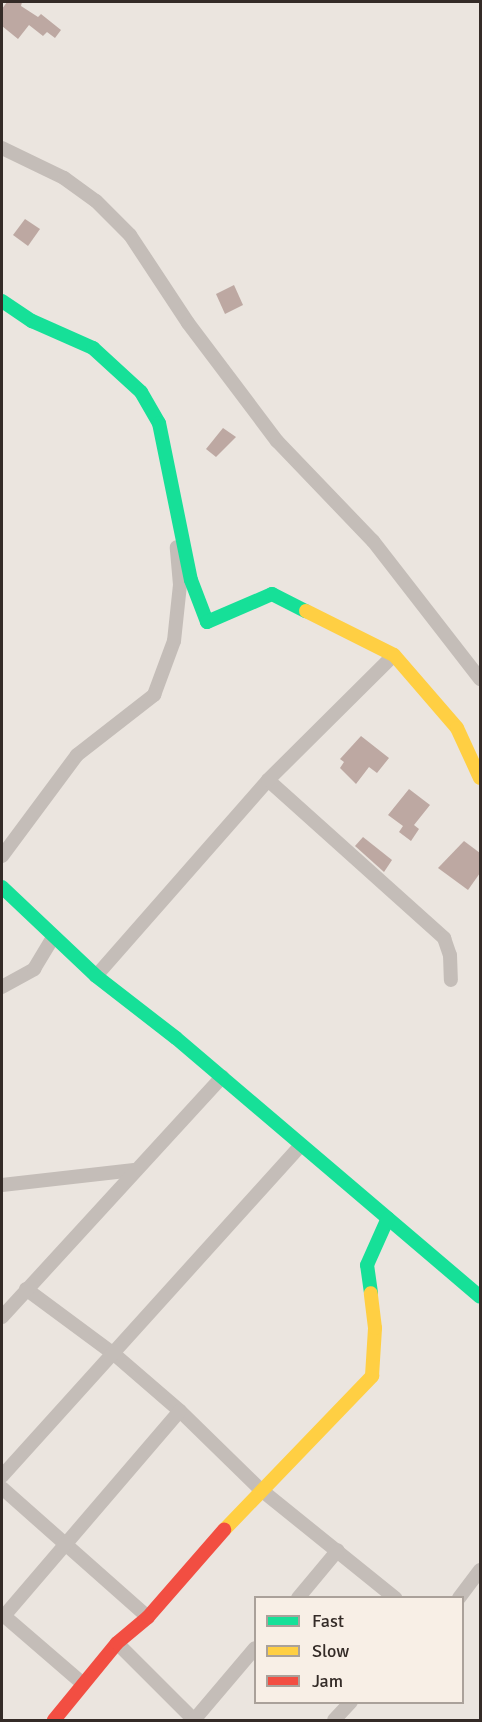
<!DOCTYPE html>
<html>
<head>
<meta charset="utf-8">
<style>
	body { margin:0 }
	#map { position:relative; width:482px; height:1722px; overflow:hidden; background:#ebe5df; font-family:Signika,sans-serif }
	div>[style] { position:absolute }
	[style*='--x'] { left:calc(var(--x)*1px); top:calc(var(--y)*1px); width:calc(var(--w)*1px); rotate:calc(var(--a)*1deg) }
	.building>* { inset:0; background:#bda8a2 }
	.street>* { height:14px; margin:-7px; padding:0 7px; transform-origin:7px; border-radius:7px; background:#c4bdb8 }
	.fast>* { height:14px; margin:-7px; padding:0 7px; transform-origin:7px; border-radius:7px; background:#16e098 }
	.slow>* { height:14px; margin:-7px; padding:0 7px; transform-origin:7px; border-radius:7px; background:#ffcf43 }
	.jam>* { height:14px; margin:-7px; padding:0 7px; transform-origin:7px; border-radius:7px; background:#f24e42 }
	span { translate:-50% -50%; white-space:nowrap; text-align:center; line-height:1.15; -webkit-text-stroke:4.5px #f8efe6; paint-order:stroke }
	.frame { position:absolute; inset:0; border:3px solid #342b27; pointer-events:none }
	.legend { position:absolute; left:254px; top:1596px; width:210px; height:108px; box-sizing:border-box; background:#f8efe6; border:2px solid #aaa19a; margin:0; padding:8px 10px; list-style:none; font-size:18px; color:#342b27 }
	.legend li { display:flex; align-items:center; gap:12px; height:30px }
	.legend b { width:30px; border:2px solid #aaa19a }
</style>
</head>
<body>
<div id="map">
	<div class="building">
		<i style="clip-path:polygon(7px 2px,22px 2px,21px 6px,38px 17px,41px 14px,61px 30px,55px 38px,47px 32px,43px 36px,29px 25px,18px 39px,2px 26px,2px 9px)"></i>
		<i style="clip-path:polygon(25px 219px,40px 229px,28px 246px,13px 235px)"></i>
		<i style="clip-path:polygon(234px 285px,243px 305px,225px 314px,216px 294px)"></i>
		<i style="clip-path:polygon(223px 428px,236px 437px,216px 457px,206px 449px)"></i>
		<i style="clip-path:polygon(361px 736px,389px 758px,377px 773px,369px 767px,356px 784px,340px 768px,344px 762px,340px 759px)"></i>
		<i style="clip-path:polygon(409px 789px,430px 805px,414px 825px,419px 829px,411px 841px,399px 832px,403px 826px,388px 815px)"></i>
		<i style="clip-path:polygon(363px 837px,392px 860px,384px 872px,355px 846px)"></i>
		<i style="clip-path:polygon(464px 841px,480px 853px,480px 873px,468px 890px,438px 868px)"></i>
	</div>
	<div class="street">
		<i style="--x:2;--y:148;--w:69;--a:25.8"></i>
		<i style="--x:64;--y:178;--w:39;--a:36"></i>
		<i style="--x:96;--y:201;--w:48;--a:45"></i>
		<i style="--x:130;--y:235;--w:105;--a:56.6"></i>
		<i style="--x:188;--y:323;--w:148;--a:53"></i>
		<i style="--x:277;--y:441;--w:139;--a:46.2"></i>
		<i style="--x:373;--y:541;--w:175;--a:52.2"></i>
		<i style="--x:268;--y:780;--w:237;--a:41.9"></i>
		<i style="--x:444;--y:938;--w:18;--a:71"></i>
		<i style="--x:450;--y:955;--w:25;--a:88"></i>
		<i style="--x:2;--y:856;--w:126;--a:-53.4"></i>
		<i style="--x:77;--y:755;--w:98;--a:-37.9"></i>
		<i style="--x:154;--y:695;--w:58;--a:-69.7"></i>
		<i style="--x:174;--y:641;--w:56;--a:-83.9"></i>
		<i style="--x:180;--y:585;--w:38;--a:-95"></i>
		<i style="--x:96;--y:976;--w:261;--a:-48.7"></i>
		<i style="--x:268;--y:780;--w:177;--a:-44.8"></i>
		<i style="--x:2;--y:987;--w:37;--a:-29"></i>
		<i style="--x:34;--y:969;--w:37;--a:-59"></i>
		<i style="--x:2;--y:1185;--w:133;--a:-6.5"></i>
		<i style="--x:26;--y:1289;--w:109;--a:36.5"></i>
		<i style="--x:114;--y:1354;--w:87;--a:40.8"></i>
		<i style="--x:180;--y:1411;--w:112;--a:44.3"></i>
		<i style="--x:260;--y:1489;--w:174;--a:38.9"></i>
		<i style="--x:2;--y:1317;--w:326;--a:-47.5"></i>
		<i style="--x:2;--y:1476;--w:445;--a:-47.9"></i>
		<i style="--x:2;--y:1488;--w:195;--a:41.5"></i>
		<i style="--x:298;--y:1598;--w:62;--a:-50.2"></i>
		<i style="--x:459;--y:1598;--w:35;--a:-53"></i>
		<i style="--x:2;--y:1614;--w:107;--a:40.8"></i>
		<i style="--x:4;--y:1616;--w:270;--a:-49.4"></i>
		<i style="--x:117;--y:1643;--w:109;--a:45"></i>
		<i style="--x:194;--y:1720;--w:94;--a:-49.7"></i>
		<i style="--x:334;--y:1720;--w:25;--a:-47"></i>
	</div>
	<div class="fast">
		<i style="--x:2;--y:301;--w:36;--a:34"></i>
		<i style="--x:32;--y:321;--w:67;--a:23.9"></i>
		<i style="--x:93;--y:348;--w:65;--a:42.5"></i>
		<i style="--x:141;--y:392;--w:36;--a:60"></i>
		<i style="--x:159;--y:423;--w:160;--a:78.5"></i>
		<i style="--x:191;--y:580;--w:45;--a:69.1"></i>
		<i style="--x:207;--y:622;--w:71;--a:-23.3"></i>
		<i style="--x:272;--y:594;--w:38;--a:27"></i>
		<i style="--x:2;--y:887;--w:129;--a:43.4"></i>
		<i style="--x:96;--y:976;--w:101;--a:37.8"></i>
		<i style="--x:176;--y:1038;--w:399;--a:40.4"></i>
		<i style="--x:371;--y:1293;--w:28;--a:-98"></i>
		<i style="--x:367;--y:1265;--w:51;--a:-65.9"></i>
	</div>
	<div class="slow">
		<i style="--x:306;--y:611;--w:98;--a:26.6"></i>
		<i style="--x:394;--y:655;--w:96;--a:49.2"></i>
		<i style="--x:457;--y:728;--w:55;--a:65.3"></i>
		<i style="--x:224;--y:1530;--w:214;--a:-46.1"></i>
		<i style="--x:372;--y:1376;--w:48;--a:-86.4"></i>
		<i style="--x:375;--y:1328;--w:35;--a:-97"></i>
	</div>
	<div class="jam">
		<i style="--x:54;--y:1720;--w:99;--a:-50.7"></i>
		<i style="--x:117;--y:1643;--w:40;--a:-40"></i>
		<i style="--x:148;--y:1617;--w:116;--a:-48.9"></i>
	</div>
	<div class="frame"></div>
	<ul class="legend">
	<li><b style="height:8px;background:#16e098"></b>Fast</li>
	<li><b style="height:8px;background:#ffcf43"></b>Slow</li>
	<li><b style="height:8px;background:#f24e42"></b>Jam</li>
	</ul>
</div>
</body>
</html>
